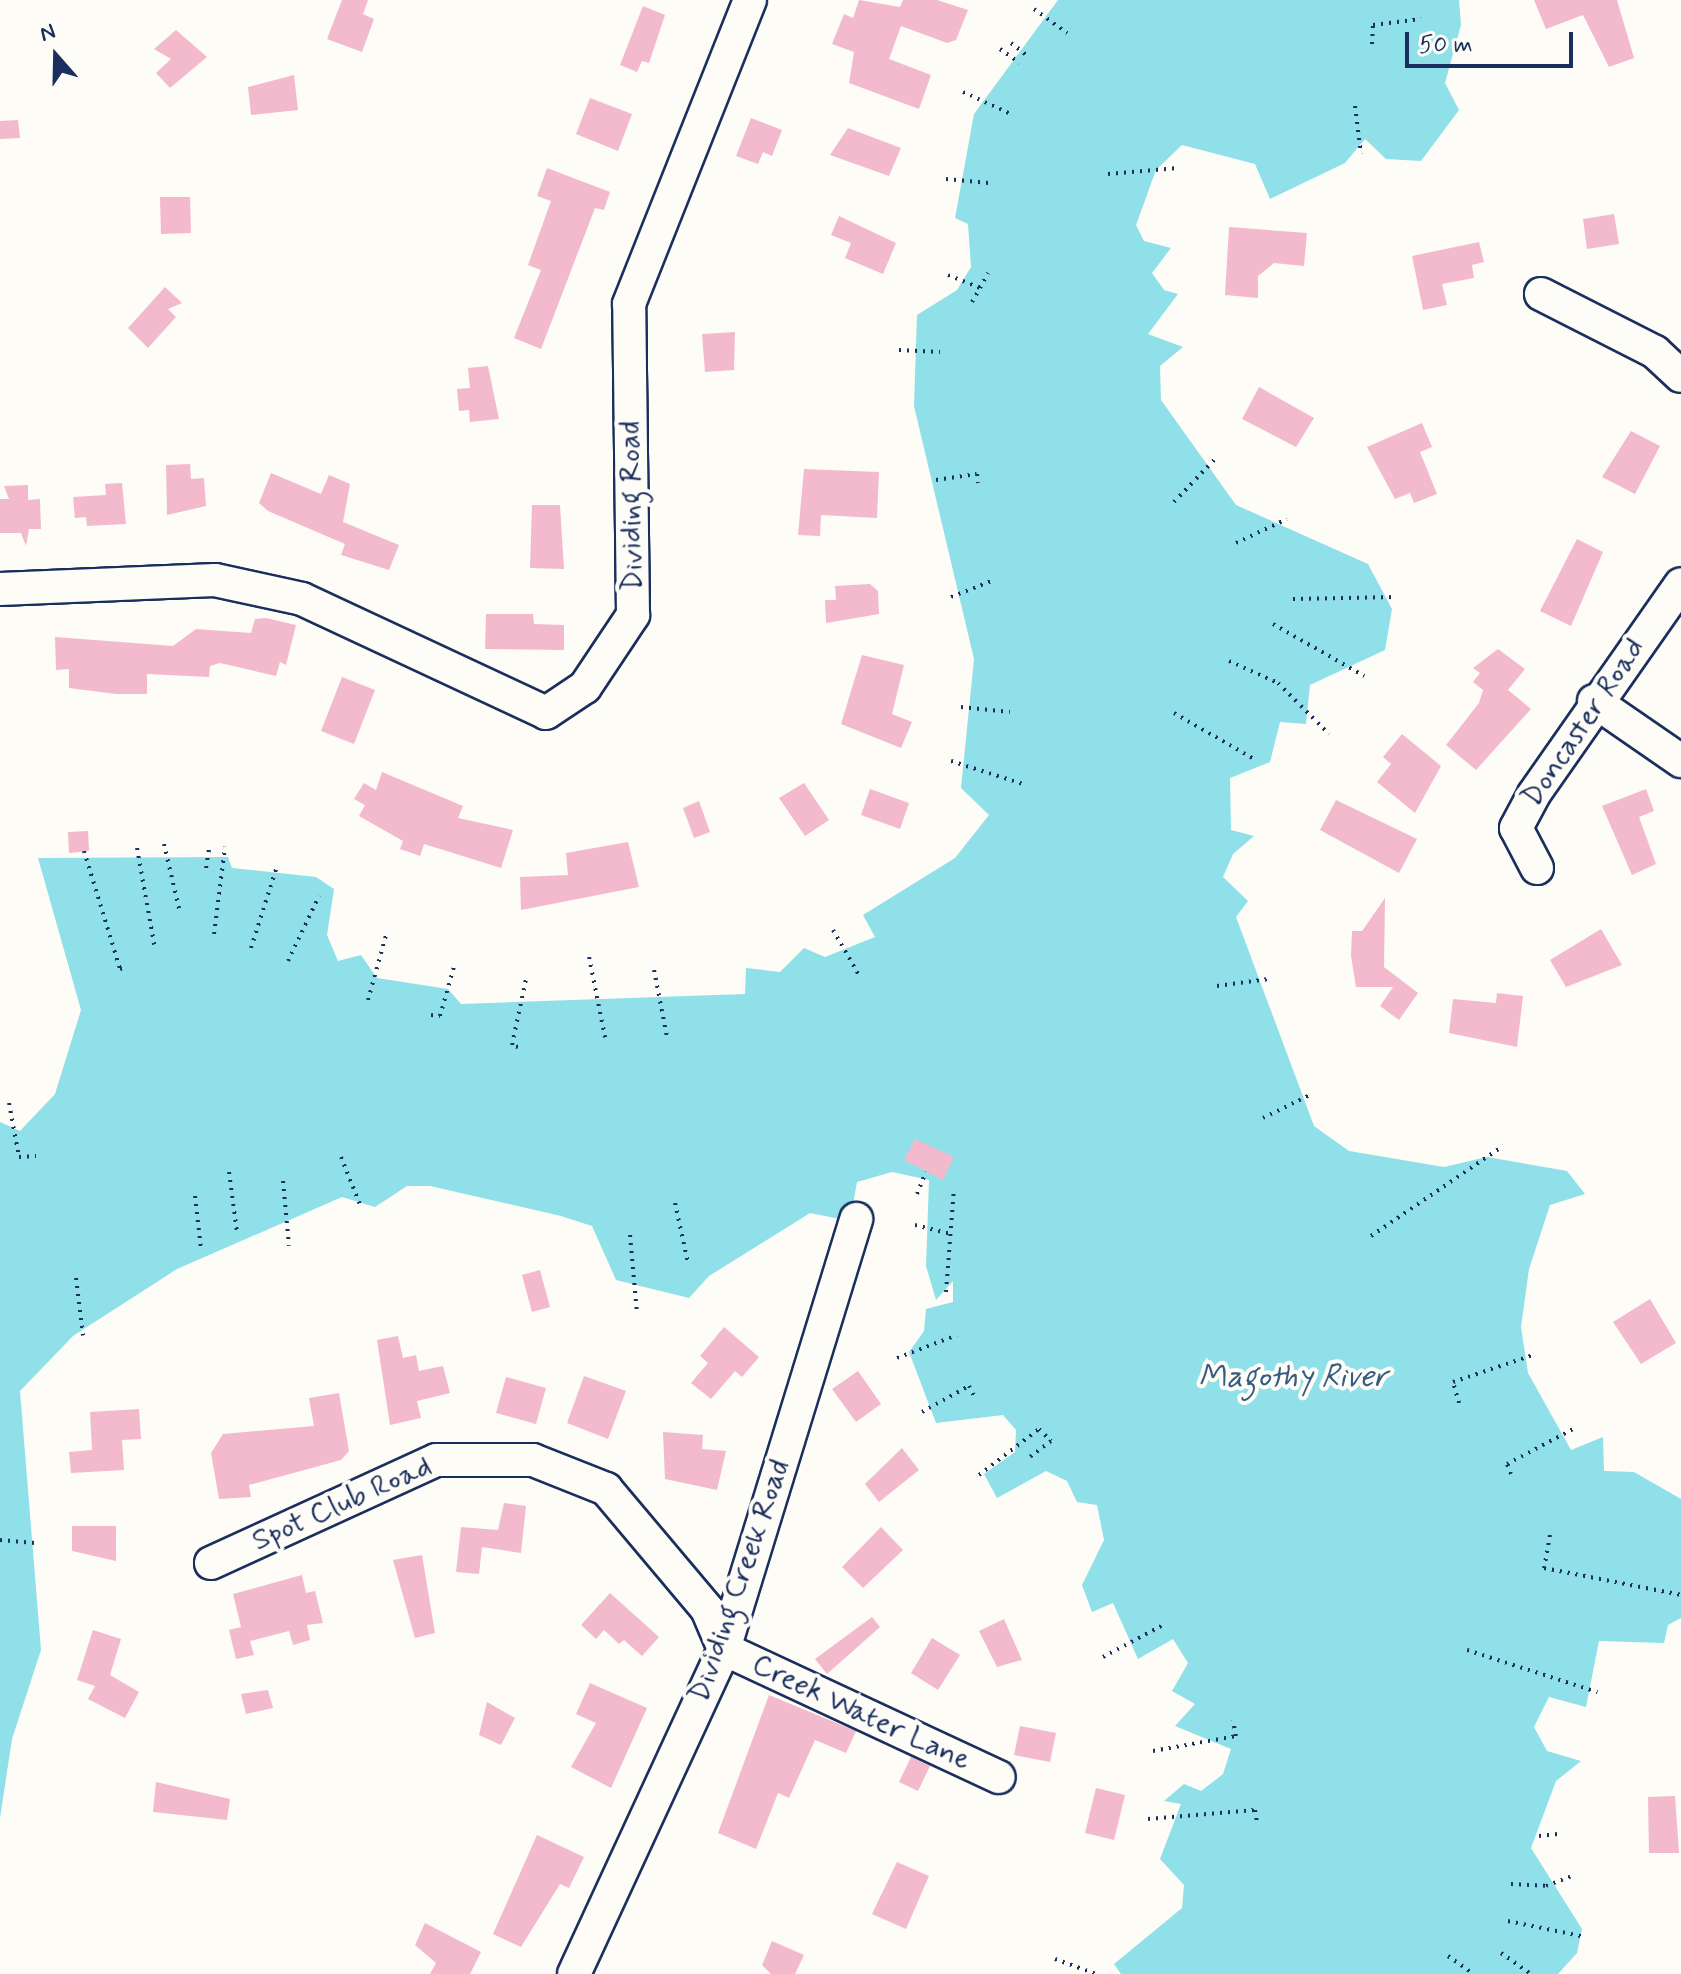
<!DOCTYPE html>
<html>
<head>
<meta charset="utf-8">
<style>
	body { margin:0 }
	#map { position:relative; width:1681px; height:1974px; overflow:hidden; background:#fdfcf7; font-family:Mynerve,sans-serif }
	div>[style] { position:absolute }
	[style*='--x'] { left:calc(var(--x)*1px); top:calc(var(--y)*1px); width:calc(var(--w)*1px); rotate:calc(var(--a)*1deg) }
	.water>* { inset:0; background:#8fe0e9 }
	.building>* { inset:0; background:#f3bacd }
	.path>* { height:4px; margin-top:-2px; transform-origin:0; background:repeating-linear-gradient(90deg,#1b2f5e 0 2px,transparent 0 8px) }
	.roads { filter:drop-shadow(2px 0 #1b2f5e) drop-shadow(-2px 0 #1b2f5e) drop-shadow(0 2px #1b2f5e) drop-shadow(0 -2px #1b2f5e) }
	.minor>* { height:32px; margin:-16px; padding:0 16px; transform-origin:16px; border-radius:16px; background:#fdfcf7 }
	span { translate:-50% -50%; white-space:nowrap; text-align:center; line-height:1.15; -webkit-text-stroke:8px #fdfcf7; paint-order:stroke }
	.street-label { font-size:30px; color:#1b2f5e }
	.water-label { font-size:32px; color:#385b81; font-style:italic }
	.north { position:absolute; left:16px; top:16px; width:80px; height:80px; -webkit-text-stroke:6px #fdfcf7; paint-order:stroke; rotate:340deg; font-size:22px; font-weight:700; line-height:32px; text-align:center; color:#1b2f5e }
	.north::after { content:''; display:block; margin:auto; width:28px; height:36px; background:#1b2f5e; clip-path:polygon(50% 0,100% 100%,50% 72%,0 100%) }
	.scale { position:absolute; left:1405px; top:32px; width:168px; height:36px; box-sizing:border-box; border:4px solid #1b2f5e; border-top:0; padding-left:10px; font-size:24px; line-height:28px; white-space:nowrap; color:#1b2f5e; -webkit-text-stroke:6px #fdfcf7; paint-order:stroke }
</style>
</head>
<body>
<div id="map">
	<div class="water">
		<i style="clip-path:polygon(1058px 0,1459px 0,1461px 25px,1445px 83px,1459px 110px,1421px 161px,1386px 159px,1365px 139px,1345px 163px,1270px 199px,1255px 164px,1182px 145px,1156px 170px,1136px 225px,1144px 241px,1171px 248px,1152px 273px,1164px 290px,1178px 294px,1148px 334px,1183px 347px,1160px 366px,1161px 400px,1236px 505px,1368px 564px,1392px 609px,1385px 650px,1310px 685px,1306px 724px,1280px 722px,1270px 762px,1230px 778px,1231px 830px,1254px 836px,1233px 854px,1223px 877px,1248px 901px,1236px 917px,1314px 1126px,1349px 1151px,1444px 1167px,1487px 1157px,1567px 1171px,1585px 1194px,1550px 1205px,1529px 1269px,1521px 1327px,1528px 1373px,1571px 1450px,1603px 1437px,1604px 1471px,1634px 1472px,1681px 1499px,1681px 1618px,1668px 1625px,1664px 1643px,1599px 1641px,1586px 1707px,1549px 1697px,1534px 1727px,1547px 1751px,1581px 1761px,1556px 1781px,1531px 1848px,1582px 1929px,1577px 1953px,1558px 1974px,1121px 1974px,1114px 1964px,1182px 1908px,1184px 1885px,1160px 1859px,1181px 1804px,1164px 1801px,1184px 1784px,1201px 1791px,1223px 1774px,1231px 1749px,1175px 1726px,1195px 1704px,1172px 1691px,1188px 1663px,1173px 1639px,1138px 1659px,1113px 1603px,1092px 1612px,1082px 1585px,1104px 1540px,1097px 1505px,1077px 1502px,1067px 1481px,1046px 1471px,997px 1498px,984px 1474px,1015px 1452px,1016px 1430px,1003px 1415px,936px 1423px,909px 1352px,924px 1331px,926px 1309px,953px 1302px,953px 1281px,936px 1300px,926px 1266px,929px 1180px,892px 1172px,857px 1182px,850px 1221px,810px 1213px,709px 1276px,689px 1298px,616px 1280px,592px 1226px,561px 1216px,430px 1186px,407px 1186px,375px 1207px,342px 1197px,177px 1269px,73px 1336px,20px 1391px,41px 1650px,12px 1739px,0 1818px,0 1122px,20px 1131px,55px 1094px,81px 1010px,38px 858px,228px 857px,232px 868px,316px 877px,334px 889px,327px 935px,338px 961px,361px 955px,377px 978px,448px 989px,461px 1004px,745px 994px,746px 968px,780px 972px,804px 948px,825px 957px,875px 937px,863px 915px,955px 858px,989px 815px,961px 788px,974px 659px,914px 406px,917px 315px,957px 290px,971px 267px,968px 224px,955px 218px,974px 114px)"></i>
	</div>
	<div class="building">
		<i style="clip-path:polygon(342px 0,368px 0,363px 14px,374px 19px,362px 52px,327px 39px)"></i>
		<i style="clip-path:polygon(859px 0,900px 7px,903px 0,937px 0,968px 10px,956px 40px,947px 43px,901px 26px,889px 59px,931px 75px,919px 109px,849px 83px,854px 52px,832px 44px,844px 14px,853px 18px)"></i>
		<i style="clip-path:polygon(1534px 0,1617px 0,1634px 58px,1609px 67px,1583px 15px,1546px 29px)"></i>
		<i style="clip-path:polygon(643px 6px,665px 15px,649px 63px,642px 61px,637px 72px,620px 65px)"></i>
		<i style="clip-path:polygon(176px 30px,207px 57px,170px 88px,156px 73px,171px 59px,154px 49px)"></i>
		<i style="clip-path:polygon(294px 75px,298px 110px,251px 115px,248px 87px)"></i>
		<i style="clip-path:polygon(590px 98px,632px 114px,618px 151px,576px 134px)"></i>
		<i style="clip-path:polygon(751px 118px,782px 130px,772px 156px,763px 152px,758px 164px,736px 156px)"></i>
		<i style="clip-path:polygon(18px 120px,20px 138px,0 139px,0 121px)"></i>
		<i style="clip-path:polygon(848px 128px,901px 148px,889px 176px,830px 155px)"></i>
		<i style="clip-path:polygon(547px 168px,610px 192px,604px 210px,595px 208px,541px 349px,514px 338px,541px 270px,528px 265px,551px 201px,537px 196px)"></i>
		<i style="clip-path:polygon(160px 197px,190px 197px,191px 233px,161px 234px)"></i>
		<i style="clip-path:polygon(1614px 214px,1619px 244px,1587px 249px,1583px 219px)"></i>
		<i style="clip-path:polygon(839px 216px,896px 243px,883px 274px,845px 258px,851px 243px,831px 235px)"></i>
		<i style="clip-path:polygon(1229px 227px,1307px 233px,1304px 266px,1274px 263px,1258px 276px,1258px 298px,1225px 295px)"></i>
		<i style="clip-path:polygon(1479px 242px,1484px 262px,1472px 265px,1474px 278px,1442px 284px,1447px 305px,1423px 310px,1412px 256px)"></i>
		<i style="clip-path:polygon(165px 287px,182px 303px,168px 309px,176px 317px,148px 348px,128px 328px)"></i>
		<i style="clip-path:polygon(735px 332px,734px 370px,705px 372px,702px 334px)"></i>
		<i style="clip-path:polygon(488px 366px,499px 419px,470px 422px,469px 410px,459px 411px,457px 389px,470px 388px,468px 368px)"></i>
		<i style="clip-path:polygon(1259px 387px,1314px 418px,1296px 447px,1242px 419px)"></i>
		<i style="clip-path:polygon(1422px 423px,1432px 447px,1420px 452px,1437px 494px,1414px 503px,1410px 493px,1395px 499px,1367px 447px)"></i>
		<i style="clip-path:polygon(1631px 431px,1660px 446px,1635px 494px,1602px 477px)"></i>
		<i style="clip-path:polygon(190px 464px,191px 479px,204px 478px,206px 506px,167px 515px,166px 465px)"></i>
		<i style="clip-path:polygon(804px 469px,879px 472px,877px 518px,821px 515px,820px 536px,798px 535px)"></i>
		<i style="clip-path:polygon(271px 473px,321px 494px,329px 475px,350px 484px,343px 522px,399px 545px,389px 570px,341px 555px,345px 544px,268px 511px,259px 503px)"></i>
		<i style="clip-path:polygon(122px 483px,126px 524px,87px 526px,86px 517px,75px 518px,73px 497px,106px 495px,105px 484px)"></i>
		<i style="clip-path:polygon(28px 485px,28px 500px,40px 499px,41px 529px,29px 529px,26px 546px,21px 533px,0 533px,0 499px,9px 499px,4px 486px)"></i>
		<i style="clip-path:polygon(532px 505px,560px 505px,564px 569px,530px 568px)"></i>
		<i style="clip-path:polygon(1577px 539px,1603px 552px,1571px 626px,1540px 611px)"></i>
		<i style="clip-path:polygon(870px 584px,878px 591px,879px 614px,826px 623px,825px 600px,836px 600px,835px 586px)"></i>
		<i style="clip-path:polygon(486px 614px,533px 614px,534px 624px,564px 625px,564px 650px,485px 649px)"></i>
		<i style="clip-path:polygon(266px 618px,296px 625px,286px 665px,280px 662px,276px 676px,220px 663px,210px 666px,209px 677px,147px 674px,147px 694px,116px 694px,69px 688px,69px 669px,56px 670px,55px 637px,173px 646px,196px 629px,251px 633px,255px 619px)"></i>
		<i style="clip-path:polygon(1498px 649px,1525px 669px,1508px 690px,1531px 709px,1476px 770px,1446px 745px,1479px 703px,1483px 690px,1473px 682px,1480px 673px,1473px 668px)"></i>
		<i style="clip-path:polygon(862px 655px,904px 665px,892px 714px,912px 722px,901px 748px,841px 724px)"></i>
		<i style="clip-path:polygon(342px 677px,375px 690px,354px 744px,321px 731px)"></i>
		<i style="clip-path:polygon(1402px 734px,1441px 766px,1415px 813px,1377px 782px,1391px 764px,1383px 757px)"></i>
		<i style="clip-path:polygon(382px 772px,463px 806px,458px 818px,513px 830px,501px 868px,424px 844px,420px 856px,400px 849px,403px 841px,359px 816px,365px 805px,354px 799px,364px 783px,376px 790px)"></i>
		<i style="clip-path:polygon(804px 783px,829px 820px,805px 836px,779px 798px)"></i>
		<i style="clip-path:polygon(870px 789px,909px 803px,900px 829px,861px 815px)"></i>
		<i style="clip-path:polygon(1646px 789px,1654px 811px,1639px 817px,1656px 864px,1632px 875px,1602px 806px)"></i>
		<i style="clip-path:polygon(1336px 800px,1417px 839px,1399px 873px,1320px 830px)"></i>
		<i style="clip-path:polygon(699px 801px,710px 832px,694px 838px,683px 808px)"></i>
		<i style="clip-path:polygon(88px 831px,89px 851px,69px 853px,68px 832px)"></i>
		<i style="clip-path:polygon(628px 842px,639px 887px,521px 910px,520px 877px,568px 875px,566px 853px)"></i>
		<i style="clip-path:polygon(1385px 898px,1384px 967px,1418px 993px,1399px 1020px,1380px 1006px,1393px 987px,1356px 987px,1351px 956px,1352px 931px,1362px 931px)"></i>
		<i style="clip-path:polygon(1601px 929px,1622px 965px,1566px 987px,1550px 960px)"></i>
		<i style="clip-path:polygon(1497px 993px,1523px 996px,1517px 1047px,1449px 1033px,1453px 999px,1496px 1003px)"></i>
		<i style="clip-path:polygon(915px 1139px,954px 1157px,943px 1180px,904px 1160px)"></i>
		<i style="clip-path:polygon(540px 1270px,550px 1307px,532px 1312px,522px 1275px)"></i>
		<i style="clip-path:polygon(1650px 1299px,1676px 1343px,1641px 1364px,1613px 1322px)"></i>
		<i style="clip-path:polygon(724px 1327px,759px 1357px,742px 1377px,735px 1371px,711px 1399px,691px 1383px,708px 1363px,700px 1356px)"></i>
		<i style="clip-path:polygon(398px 1336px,403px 1358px,416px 1355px,419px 1371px,443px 1366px,450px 1393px,417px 1401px,421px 1418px,390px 1425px,377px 1340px)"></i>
		<i style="clip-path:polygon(858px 1371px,881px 1404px,856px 1422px,832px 1389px)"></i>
		<i style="clip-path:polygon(584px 1376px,626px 1391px,608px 1439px,567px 1423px)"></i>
		<i style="clip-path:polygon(506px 1377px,546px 1388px,536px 1424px,496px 1413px)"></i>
		<i style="clip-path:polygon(339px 1393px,349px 1451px,341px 1460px,249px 1485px,251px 1497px,219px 1499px,211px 1453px,223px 1434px,314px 1426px,309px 1398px)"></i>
		<i style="clip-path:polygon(139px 1409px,141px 1439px,122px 1440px,124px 1470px,71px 1473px,69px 1452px,92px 1450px,90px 1412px)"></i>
		<i style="clip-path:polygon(663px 1432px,703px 1435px,702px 1449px,726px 1451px,717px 1490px,665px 1479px)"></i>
		<i style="clip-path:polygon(902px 1448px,919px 1470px,879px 1502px,865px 1484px)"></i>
		<i style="clip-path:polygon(504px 1503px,526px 1506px,521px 1553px,482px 1547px,479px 1574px,456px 1572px,461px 1527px,498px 1530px)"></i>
		<i style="clip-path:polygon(72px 1526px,116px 1526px,116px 1561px,72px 1551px)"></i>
		<i style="clip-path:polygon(881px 1527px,903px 1550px,863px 1588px,842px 1567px)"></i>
		<i style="clip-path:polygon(422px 1555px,435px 1633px,415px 1638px,393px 1560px)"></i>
		<i style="clip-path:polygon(302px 1575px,306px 1593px,315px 1591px,323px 1623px,307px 1625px,310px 1640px,293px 1645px,289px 1631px,250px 1641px,254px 1655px,236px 1659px,229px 1630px,241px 1627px,233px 1594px)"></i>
		<i style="clip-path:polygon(610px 1593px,659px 1637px,642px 1656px,624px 1640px,619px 1644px,604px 1630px,596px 1639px,581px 1625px)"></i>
		<i style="clip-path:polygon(872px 1617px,880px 1627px,827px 1674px,815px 1659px)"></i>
		<i style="clip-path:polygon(1004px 1619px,1022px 1660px,997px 1667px,979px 1631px)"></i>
		<i style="clip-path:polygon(93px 1630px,121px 1639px,110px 1675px,139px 1692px,125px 1718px,88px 1699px,95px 1686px,77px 1680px)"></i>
		<i style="clip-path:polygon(932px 1638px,960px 1655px,938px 1690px,911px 1673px)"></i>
		<i style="clip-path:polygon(590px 1683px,647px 1708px,611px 1788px,571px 1767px,596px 1723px,576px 1714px)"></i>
		<i style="clip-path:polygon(268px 1690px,273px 1708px,246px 1714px,241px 1694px)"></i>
		<i style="clip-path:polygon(769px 1695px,856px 1731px,846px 1753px,815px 1740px,789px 1798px,778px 1793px,756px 1849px,718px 1833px)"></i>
		<i style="clip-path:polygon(487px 1702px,515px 1718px,501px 1745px,479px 1735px)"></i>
		<i style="clip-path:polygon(1020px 1726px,1056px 1733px,1050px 1762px,1014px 1755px)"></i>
		<i style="clip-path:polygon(911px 1757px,930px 1766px,918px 1791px,899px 1782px)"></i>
		<i style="clip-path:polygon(156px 1782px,230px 1799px,227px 1820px,153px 1812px)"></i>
		<i style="clip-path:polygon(1096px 1788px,1125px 1795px,1114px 1840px,1085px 1833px)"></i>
		<i style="clip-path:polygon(1675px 1796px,1679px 1853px,1649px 1853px,1648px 1797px)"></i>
		<i style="clip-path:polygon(537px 1835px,584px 1857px,569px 1888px,560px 1884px,521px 1947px,493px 1934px)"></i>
		<i style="clip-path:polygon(897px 1862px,929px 1876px,906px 1929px,872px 1914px)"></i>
		<i style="clip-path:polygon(425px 1923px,481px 1952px,470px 1974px,430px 1974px,436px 1963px,415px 1945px)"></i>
		<i style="clip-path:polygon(772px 1941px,804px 1955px,795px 1974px,771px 1974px,762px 1965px)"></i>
	</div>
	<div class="path">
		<i style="--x:1034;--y:9;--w:41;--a:36"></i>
		<i style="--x:1011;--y:43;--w:23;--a:38"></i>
		<i style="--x:1372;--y:44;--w:19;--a:-87"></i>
		<i style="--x:1373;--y:25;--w:48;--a:-7.1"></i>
		<i style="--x:1000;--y:49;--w:24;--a:35"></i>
		<i style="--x:963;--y:92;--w:55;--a:24.7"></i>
		<i style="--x:1355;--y:106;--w:48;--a:82.9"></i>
		<i style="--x:1108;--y:174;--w:70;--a:-4.9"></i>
		<i style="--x:946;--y:179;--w:43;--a:5.3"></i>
		<i style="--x:948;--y:275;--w:35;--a:22"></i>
		<i style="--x:980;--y:288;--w:17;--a:-62"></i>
		<i style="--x:972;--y:302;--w:16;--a:-60"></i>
		<i style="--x:899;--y:350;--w:41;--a:2.8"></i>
		<i style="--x:936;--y:480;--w:41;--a:-8.3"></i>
		<i style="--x:977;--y:474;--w:9;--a:84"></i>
		<i style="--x:1174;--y:502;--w:58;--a:-46.4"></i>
		<i style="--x:1236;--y:543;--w:56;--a:-25.2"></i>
		<i style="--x:951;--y:597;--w:46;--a:-21.6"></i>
		<i style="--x:1293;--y:599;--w:104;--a:-1.1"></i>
		<i style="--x:1273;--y:624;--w:105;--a:29.7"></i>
		<i style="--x:1229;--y:661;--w:54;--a:24.2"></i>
		<i style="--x:1278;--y:683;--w:72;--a:45"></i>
		<i style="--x:961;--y:707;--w:49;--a:5.8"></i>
		<i style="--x:1174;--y:713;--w:92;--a:29.9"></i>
		<i style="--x:951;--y:761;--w:76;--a:17.7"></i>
		<i style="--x:164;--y:844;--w:71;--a:76.9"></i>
		<i style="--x:137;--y:848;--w:103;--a:79.9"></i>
		<i style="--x:84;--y:851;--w:123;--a:73"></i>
		<i style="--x:120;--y:969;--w:6;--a:-18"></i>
		<i style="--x:206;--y:868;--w:19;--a:-81"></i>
		<i style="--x:833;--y:930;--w:54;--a:60.1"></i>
		<i style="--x:214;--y:934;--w:88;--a:-82.8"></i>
		<i style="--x:251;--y:948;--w:86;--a:-72.4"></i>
		<i style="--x:589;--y:957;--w:82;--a:78.7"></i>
		<i style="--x:288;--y:961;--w:72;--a:-64.5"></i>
		<i style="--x:654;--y:970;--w:68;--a:79"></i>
		<i style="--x:1217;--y:986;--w:52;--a:-7.7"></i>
		<i style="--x:368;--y:1000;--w:67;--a:-74.5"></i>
		<i style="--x:431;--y:1015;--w:9;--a:6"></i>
		<i style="--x:440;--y:1016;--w:55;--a:-74.2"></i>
		<i style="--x:518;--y:1047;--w:6;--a:-162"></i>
		<i style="--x:512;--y:1045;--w:67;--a:-78"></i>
		<i style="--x:9;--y:1103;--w:55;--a:79.5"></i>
		<i style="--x:19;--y:1157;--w:17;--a:-3"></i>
		<i style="--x:1263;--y:1118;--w:55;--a:-26.1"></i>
		<i style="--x:341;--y:1157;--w:54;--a:68.2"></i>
		<i style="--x:229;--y:1172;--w:61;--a:82.4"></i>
		<i style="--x:283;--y:1181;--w:65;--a:84.7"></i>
		<i style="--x:917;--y:1194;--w:24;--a:-68"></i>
		<i style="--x:195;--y:1196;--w:53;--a:83.5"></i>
		<i style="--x:675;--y:1203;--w:61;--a:77.8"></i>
		<i style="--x:915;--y:1225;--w:36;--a:14"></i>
		<i style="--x:630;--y:1235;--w:78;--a:84.9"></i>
		<i style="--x:1371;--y:1236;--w:160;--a:-34.3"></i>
		<i style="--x:76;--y:1278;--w:58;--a:83.1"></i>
		<i style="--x:946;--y:1292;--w:104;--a:-85.6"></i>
		<i style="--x:897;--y:1358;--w:64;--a:-21"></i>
		<i style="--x:1459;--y:1403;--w:22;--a:-106"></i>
		<i style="--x:1453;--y:1382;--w:84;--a:-18.6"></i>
		<i style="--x:922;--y:1412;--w:54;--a:-29"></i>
		<i style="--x:969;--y:1386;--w:11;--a:63"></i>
		<i style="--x:1511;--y:1474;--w:11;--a:-112"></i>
		<i style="--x:1507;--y:1464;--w:79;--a:-27.9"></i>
		<i style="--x:979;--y:1475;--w:76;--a:-37.5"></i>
		<i style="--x:1039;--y:1429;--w:17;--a:45"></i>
		<i style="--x:1051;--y:1441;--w:26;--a:143"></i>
		<i style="--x:1550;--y:1535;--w:34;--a:100"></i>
		<i style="--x:1544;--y:1568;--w:140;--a:11.1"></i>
		<i style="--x:0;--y:1540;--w:35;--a:5"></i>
		<i style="--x:1467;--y:1650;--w:137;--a:17.9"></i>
		<i style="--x:1103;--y:1657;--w:68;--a:-28.1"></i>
		<i style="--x:1153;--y:1751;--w:84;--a:-10.2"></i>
		<i style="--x:1236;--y:1736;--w:16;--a:-101"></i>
		<i style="--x:1148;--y:1819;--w:107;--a:-4.8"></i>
		<i style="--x:1255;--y:1810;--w:12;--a:81"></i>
		<i style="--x:1539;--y:1836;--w:19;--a:-6"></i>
		<i style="--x:1511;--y:1884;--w:35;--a:3"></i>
		<i style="--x:1546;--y:1886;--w:26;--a:-21"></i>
		<i style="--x:1508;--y:1921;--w:79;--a:11.7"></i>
		<i style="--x:1501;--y:1953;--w:37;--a:35"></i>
		<i style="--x:1448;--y:1956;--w:32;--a:35"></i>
		<i style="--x:1055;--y:1959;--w:44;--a:20.1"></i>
	</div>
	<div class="roads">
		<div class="minor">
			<i style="--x:1541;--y:294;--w:128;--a:27"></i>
			<i style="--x:1655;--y:352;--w:35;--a:43"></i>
			<i style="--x:0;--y:589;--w:215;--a:-2.4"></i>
			<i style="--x:215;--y:580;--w:89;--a:12.3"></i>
			<i style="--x:302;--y:599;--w:269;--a:25"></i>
			<i style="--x:546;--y:713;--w:47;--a:-33.7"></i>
			<i style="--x:585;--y:687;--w:87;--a:-56.3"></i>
			<i style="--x:633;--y:615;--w:311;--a:-90.7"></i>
			<i style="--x:629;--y:304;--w:327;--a:-68.3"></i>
			<i style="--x:1594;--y:701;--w:106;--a:34.6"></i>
			<i style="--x:1537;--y:868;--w:45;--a:-117.7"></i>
			<i style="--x:1516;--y:828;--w:38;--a:-62"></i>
			<i style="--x:1534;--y:794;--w:256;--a:-55"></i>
			<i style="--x:211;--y:1563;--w:247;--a:-24.6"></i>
			<i style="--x:436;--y:1460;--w:97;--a:0"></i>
			<i style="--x:533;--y:1460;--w:79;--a:21.7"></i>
			<i style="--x:606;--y:1489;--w:157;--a:49.9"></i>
			<i style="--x:707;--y:1609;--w:43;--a:67"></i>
			<i style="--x:724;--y:1649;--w:303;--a:25"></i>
			<i style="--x:574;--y:1974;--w:358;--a:-65.2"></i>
			<i style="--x:724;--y:1649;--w:450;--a:-72.9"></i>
		</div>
	</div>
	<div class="street-label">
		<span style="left:632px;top:506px;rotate:-91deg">Dividing Road</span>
		<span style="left:1584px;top:723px;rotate:-56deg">Doncaster Road</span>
		<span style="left:342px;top:1504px;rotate:-24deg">Spot Club Road</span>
		<span style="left:740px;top:1581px;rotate:-71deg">Dividing Creek Road</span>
		<span style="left:861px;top:1713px;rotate:25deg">Creek Water Lane</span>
	</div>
	<div class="water-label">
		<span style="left:1293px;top:1377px">Magothy River</span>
	</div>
	<div class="north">N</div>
	<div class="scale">50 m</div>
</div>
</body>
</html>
